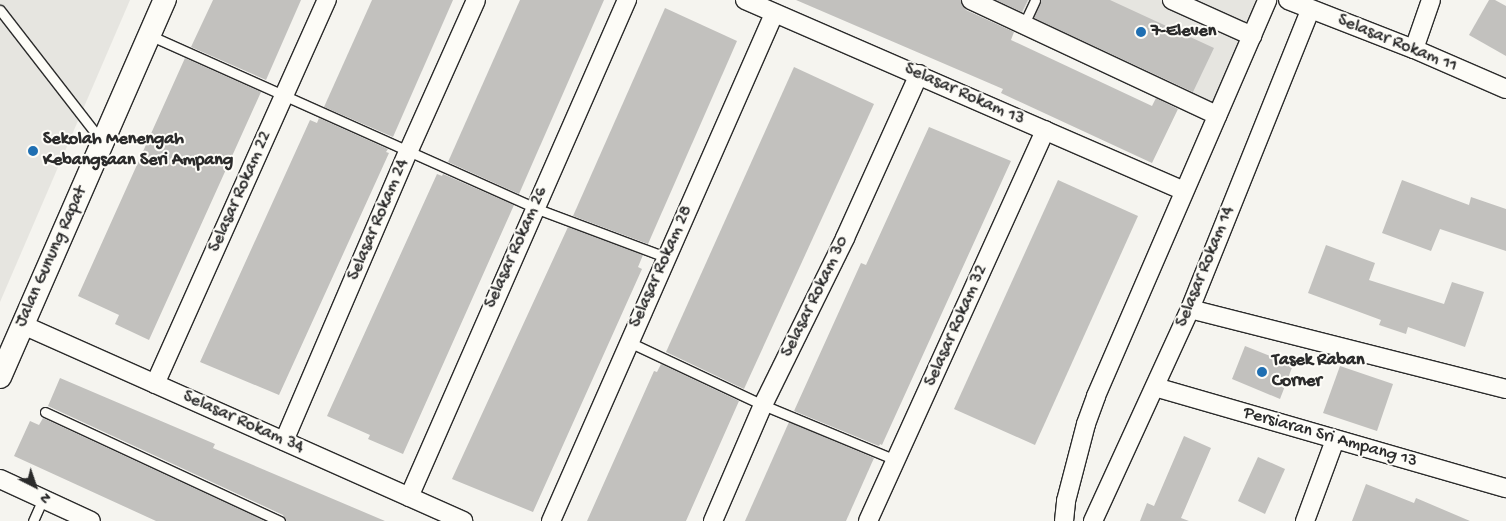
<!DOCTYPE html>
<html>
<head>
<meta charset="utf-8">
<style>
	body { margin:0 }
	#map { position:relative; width:1506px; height:521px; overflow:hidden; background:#f5f4ef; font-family:"Gochi Hand",sans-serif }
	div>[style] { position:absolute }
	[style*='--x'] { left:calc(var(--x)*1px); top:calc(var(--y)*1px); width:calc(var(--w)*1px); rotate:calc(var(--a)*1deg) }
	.built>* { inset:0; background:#e6e5e0 }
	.building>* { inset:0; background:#c2c1be }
	.roads { filter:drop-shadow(1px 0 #2b2b2b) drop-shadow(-1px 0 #2b2b2b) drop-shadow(0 1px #2b2b2b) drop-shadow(0 -1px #2b2b2b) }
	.service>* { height:9px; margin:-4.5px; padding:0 4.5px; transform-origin:4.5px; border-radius:4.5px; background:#fdfcf7 }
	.minor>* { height:18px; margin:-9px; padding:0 9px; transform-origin:9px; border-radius:9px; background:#fdfcf7 }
	.tertiary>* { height:22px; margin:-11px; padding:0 11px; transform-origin:11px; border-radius:11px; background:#fdfcf7 }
	.dots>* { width:14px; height:14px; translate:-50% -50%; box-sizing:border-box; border:2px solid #fdfcf7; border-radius:50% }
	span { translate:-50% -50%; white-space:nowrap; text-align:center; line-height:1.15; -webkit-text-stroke:4px #fdfcf7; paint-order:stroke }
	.poi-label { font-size:18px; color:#2b2b2b; font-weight:700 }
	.left { translate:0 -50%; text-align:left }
	.street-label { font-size:18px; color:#2b2b2b }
	.north { position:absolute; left:10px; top:461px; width:50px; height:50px; -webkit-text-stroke:4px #fdfcf7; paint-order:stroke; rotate:139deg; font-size:14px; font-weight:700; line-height:20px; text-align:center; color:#2b2b2b }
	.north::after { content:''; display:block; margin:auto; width:18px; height:22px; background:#2b2b2b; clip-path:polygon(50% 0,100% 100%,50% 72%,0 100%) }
</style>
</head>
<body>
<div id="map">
	<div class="built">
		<i style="clip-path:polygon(0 0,130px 0,0 302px)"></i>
		<i style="clip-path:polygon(962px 0,1269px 0,1210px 110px)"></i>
	</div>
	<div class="building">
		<i style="clip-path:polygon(213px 0,301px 0,266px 80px,191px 47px)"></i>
		<i style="clip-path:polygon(372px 0,453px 0,393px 137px,324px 107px)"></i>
		<i style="clip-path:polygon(520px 0,604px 0,519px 194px,448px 162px)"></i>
		<i style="clip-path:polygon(796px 0,961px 0,966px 10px,1014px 32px,1011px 40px,1152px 106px,1156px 98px,1178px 109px,1152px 163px,1001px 93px,1003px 89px)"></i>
		<i style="clip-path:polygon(996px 0,1028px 0,1022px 12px)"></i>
		<i style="clip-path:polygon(1041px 0,1110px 0,1214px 48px,1193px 92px,1034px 18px)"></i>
		<i style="clip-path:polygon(1489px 0,1495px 0,1506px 6px,1506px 56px,1469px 35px)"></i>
		<i style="clip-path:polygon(665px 8px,737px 41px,648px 244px,573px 216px)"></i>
		<i style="clip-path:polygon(185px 58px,261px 92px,149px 340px,115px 324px,119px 315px,78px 296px)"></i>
		<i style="clip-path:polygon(794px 67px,874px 104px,744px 389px,666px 352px)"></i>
		<i style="clip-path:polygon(319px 118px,388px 149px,386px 152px,389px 153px,279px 395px,200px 362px,310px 120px,317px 123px)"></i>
		<i style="clip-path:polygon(929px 127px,1011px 161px,882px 445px,880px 444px,879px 446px,794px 411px,861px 263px,866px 265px)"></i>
		<i style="clip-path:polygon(437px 174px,442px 176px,443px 174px,514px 205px,403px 454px,368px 439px,370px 435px,327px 416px)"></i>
		<i style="clip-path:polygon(1058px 180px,1138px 216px,1035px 445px,954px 409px)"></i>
		<i style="clip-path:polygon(1402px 180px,1469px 205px,1471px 197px,1506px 209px,1506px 251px,1440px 229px,1431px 251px,1382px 233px)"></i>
		<i style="clip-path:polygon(568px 227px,643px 255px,638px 267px,642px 269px,533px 512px,452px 479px)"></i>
		<i style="clip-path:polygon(1326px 245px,1375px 263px,1369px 280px,1444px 304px,1452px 282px,1484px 292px,1465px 347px,1408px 327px,1406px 334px,1379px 325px,1381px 320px,1308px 293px)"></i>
		<i style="clip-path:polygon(1245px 346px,1293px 365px,1280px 399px,1232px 379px)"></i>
		<i style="clip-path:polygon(661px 364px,739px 401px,686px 521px,587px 521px,654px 371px,657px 372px)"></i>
		<i style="clip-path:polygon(1340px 366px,1393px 384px,1377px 431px,1323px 413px)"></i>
		<i style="clip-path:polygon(60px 378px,215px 444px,213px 448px,385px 521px,286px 521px,283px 515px,48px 406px)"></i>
		<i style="clip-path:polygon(43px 418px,265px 521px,156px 521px,14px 456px,30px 421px,39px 425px)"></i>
		<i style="clip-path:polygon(789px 422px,874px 458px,846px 521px,745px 521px)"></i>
		<i style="clip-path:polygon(1184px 436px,1211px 448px,1181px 518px,1189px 521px,1140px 521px,1147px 503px,1154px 506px)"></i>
		<i style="clip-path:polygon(1258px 457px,1285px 469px,1265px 514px,1238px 501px)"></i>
		<i style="clip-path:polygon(1366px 484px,1414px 503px,1416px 498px,1470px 521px,1352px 521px)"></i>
	</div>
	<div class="roads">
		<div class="service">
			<i style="--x:0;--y:10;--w:165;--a:52.2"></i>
			<i style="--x:1024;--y:24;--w:26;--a:-65"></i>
			<i style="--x:149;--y:35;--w:423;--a:24.1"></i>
			<i style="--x:535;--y:208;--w:142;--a:20.6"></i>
			<i style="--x:629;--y:342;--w:148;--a:25.2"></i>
			<i style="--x:763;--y:405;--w:144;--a:22.5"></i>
			<i style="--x:45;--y:412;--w:259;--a:24.9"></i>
			<i style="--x:33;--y:521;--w:24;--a:-66"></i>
		</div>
		<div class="minor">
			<i style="--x:745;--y:0;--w:477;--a:23.5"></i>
			<i style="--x:971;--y:0;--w:272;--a:25.1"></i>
			<i style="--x:1172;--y:0;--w:88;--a:24.2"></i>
			<i style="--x:1288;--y:0;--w:135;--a:21.3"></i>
			<i style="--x:1414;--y:49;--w:100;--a:23.5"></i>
			<i style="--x:1414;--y:49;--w:52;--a:-70.9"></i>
			<i style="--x:1190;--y:309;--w:326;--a:14.2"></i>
			<i style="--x:23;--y:325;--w:482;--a:24"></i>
			<i style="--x:155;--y:384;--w:421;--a:-65.9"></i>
			<i style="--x:1155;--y:387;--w:365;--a:16.1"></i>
			<i style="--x:284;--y:441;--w:317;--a:-66.8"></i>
			<i style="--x:409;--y:150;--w:164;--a:-65.9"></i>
			<i style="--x:0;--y:479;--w:100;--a:24.8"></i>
			<i style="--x:409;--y:497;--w:543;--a:-66.32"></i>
			<i style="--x:551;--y:521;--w:554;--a:-66.26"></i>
			<i style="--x:713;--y:521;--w:126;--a:-66.7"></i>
			<i style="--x:763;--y:405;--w:186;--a:-63.8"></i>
			<i style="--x:845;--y:238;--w:180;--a:-65.7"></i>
			<i style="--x:868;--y:521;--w:429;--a:-65.6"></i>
			<i style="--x:1064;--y:521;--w:20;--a:-84"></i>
			<i style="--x:1066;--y:501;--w:80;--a:-75.4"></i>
			<i style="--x:1086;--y:424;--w:30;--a:-70"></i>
			<i style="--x:1096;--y:396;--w:431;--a:-66.6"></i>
			<i style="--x:1093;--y:521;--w:233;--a:-65.4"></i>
			<i style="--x:1190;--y:309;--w:322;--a:-68.1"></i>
			<i style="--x:1305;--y:521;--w:86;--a:-69.7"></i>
		</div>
		<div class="tertiary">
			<i style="--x:0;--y:377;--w:412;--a:-66.4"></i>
		</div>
	</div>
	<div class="dots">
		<i style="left:1141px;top:32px;background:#1f6fb2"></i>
		<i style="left:33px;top:151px;background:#1f6fb2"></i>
		<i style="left:1262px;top:372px;background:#1f6fb2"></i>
	</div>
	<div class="poi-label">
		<span class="left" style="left:1151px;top:32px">7-Eleven</span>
		<span class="left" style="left:43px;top:151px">Sekolah Menengah<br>Kebangsaan Seri Ampang</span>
		<span class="left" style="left:1272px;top:372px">Tasek Raban<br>Corner</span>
	</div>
	<div class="street-label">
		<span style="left:1397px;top:44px;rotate:22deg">Selasar Rokam 11</span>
		<span style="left:964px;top:95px;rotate:24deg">Selasar Rokam 13</span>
		<span style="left:241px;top:192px;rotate:-66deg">Selasar Rokam 22</span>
		<span style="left:379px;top:220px;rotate:-67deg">Selasar Rokam 24</span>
		<span style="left:517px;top:248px;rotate:-66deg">Selasar Rokam 26</span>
		<span style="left:52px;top:257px;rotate:-66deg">Jalan Gunung Rapat</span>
		<span style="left:662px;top:267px;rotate:-66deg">Selasar Rokam 28</span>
		<span style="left:1206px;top:267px;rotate:-68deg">Selasar Rokam 14</span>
		<span style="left:816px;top:297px;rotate:-64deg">Selasar Rokam 30</span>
		<span style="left:957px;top:326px;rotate:-66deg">Selasar Rokam 32</span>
		<span style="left:243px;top:423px;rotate:24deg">Selasar Rokam 34</span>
		<span style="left:1330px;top:438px;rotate:16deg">Persiaran Sri Ampang 13</span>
	</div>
	<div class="north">N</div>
</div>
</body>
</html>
